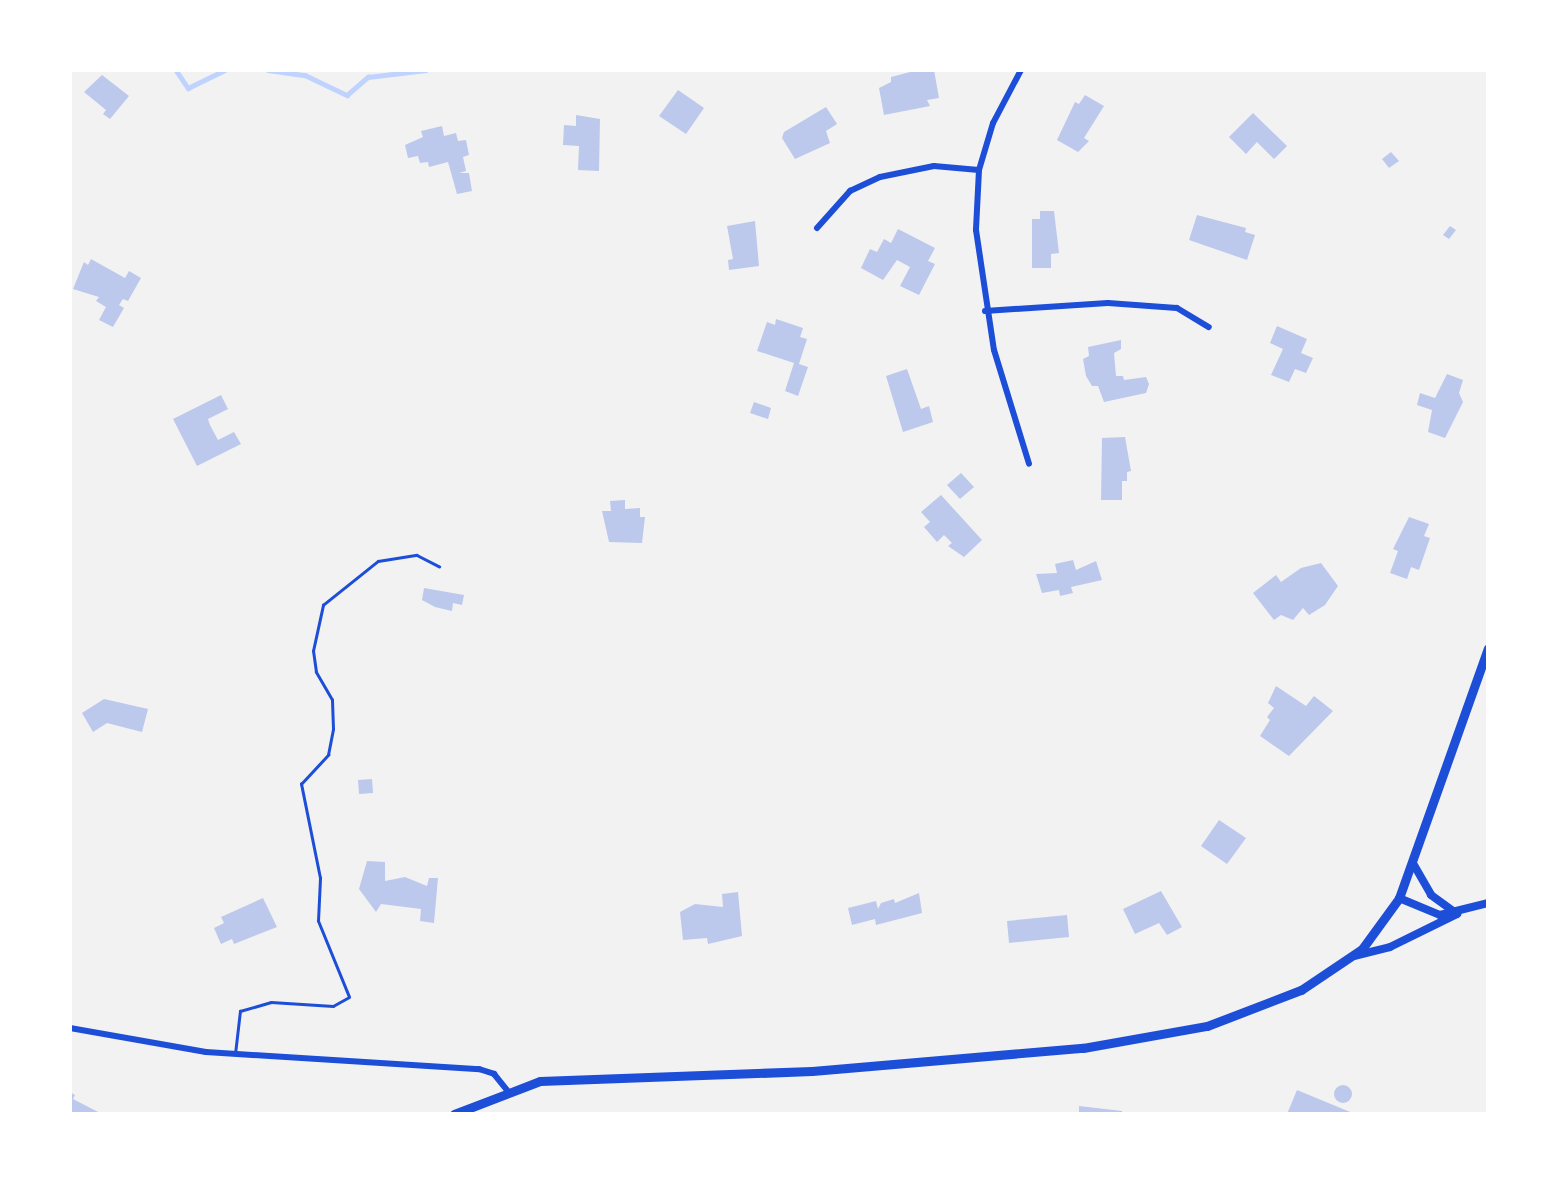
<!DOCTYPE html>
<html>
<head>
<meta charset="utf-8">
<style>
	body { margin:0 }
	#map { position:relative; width:1558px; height:1184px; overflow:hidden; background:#f2f2f2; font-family:"PT Sans",sans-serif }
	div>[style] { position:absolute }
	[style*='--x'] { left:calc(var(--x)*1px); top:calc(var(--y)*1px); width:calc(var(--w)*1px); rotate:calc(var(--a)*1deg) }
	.stream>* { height:4.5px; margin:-2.25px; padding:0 2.25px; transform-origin:2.25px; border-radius:2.25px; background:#bfd3fe }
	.building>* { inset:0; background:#bdc9ec }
	.round { border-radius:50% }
	.service>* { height:2.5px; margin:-1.25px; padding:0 1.25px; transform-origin:1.25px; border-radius:1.25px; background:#1d4ed8 }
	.minor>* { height:6px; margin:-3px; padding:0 3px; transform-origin:3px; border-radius:3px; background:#1d4ed8 }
	.tertiary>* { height:8px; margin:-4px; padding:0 4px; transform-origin:4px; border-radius:4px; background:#1d4ed8 }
	.secondary>* { height:9px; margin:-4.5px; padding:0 4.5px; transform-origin:4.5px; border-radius:4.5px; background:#1d4ed8 }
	span { translate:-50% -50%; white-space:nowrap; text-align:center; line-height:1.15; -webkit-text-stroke:5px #fff; paint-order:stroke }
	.frame { position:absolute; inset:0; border:72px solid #fff; pointer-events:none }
</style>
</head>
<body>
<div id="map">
	<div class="stream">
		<i style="--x:176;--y:70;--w:22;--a:56"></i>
		<i style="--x:188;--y:88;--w:41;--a:-25.9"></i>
		<i style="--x:268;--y:70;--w:37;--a:8"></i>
		<i style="--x:305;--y:75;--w:47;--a:25.5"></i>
		<i style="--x:347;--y:95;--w:28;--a:-41"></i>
		<i style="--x:368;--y:77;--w:58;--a:-6.9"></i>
	</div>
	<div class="building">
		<i style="clip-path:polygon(918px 70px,934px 70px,939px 98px,927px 100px,930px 106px,884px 115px,879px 88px,891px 82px,891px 77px)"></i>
		<i style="clip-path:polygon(102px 75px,129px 96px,110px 119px,103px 114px,106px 110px,84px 92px)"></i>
		<i style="clip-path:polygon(678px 90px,704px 108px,686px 134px,659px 116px)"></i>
		<i style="clip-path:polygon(1085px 95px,1104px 106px,1084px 138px,1089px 141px,1078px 152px,1057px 140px,1075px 102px,1079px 104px)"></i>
		<i style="clip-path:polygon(826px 107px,837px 124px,826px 131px,830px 143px,795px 159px,782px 138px,784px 132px)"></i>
		<i style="clip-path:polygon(1253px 113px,1287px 146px,1274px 159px,1257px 142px,1246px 154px,1229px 137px)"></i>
		<i style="clip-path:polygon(576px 115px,600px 119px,599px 171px,578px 170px,579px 146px,563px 145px,564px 125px,576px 126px)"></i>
		<i style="clip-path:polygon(442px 126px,444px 136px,456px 133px,458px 141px,466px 140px,469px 155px,463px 157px,466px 171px,459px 173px,469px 173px,472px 191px,457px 194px,448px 162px,429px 167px,428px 162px,420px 163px,418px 156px,408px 158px,405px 145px,423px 137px,421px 131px)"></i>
		<i style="clip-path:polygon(1391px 152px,1399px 161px,1389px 168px,1382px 159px)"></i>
		<i style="clip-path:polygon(1040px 211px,1054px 211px,1059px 253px,1051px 254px,1051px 268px,1032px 268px,1032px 219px,1040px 219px)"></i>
		<i style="clip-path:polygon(1197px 215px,1246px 228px,1245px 232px,1255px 235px,1247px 260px,1189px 240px)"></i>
		<i style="clip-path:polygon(755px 221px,759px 266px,729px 270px,728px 260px,733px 259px,727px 226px)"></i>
		<i style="clip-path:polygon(1450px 226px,1456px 230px,1449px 239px,1443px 235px)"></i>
		<i style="clip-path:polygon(898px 229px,935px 248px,928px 261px,935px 264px,919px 295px,900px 286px,910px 267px,897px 260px,883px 280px,861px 268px,870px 249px,877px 252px,884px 239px,891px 243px)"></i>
		<i style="clip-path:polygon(91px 259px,125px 278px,129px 271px,141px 278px,128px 301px,123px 299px,119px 305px,124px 308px,113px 327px,99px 320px,106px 307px,96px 301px,99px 297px,73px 289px,84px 262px,88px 265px)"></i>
		<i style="clip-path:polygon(776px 319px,803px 328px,800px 337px,807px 339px,799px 364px,808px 367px,798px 396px,785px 391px,794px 363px,757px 351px,767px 322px,775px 325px)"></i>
		<i style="clip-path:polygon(1277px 326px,1307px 339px,1301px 353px,1313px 358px,1306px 373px,1295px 369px,1289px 382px,1271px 375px,1283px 349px,1270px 343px)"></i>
		<i style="clip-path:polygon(1121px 340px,1121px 349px,1114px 353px,1116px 376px,1123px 376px,1124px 380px,1146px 377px,1149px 384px,1146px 393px,1104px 402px,1098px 386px,1092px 386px,1086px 376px,1083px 359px,1089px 356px,1088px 347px)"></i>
		<i style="clip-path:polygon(907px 369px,921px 409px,929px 406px,933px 422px,903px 432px,886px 376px)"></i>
		<i style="clip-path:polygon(1447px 374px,1463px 380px,1459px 393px,1463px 402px,1445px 438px,1428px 432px,1432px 410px,1417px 405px,1420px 393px,1435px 398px)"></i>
		<i style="clip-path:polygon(221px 395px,228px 409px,208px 419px,210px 425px,218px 440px,234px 432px,241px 444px,197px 466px,173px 419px)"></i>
		<i style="clip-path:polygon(754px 402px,771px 408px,768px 419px,750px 413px)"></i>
		<i style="clip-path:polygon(1125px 437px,1131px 471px,1127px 472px,1127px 481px,1122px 481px,1122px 500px,1101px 500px,1102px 438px)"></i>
		<i style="clip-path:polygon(961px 473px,974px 487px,960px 499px,947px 485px)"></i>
		<i style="clip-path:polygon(941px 495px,982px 540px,964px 557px,948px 546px,952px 543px,944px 535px,937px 542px,924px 527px,930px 522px,921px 512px)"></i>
		<i style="clip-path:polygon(625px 500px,625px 509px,640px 508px,640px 517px,645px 517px,642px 543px,609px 542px,602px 511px,611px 511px,610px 501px)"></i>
		<i style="clip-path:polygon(1409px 517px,1429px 524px,1424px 536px,1430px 538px,1419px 570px,1411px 567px,1407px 579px,1390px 573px,1398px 551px,1393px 549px)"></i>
		<i style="clip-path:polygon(1073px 560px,1076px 570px,1096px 561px,1102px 580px,1071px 587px,1073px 593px,1060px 596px,1059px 590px,1042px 593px,1036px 574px,1057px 573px,1055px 564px)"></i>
		<i style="clip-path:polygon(1321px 563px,1338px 586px,1325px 605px,1309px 615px,1303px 608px,1293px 620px,1281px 615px,1274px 620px,1253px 593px,1276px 575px,1281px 582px,1301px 568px)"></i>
		<i style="clip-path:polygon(424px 588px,464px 595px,462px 605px,453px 603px,452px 611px,435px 607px,422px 600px)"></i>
		<i style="clip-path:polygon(1276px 686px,1306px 706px,1314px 696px,1333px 711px,1289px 756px,1260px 736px,1270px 720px,1267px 717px,1274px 708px,1268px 703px)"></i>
		<i style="clip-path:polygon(104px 699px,148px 709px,142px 732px,107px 723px,93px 732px,82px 713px)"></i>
		<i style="clip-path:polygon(372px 779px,373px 793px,359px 794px,358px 780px)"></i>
		<i style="clip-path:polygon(1219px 820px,1246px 838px,1227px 864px,1201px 846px)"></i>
		<i style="clip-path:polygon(367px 861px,385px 862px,385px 881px,405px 877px,427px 886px,429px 878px,438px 878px,434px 923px,420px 921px,421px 909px,381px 904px,376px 912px,359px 889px)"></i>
		<i style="clip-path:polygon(1161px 891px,1182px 927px,1167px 935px,1159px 923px,1135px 934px,1123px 909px)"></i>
		<i style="clip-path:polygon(738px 892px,742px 936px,708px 944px,707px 938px,683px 940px,680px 912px,695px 904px,723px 907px,722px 894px)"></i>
		<i style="clip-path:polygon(919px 893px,922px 913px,876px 925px,875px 919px,852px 925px,848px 908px,876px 901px,878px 909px,881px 903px,894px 899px,895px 903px)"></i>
		<i style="clip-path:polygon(263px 898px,277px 927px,234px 944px,232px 939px,221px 944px,214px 928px,224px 923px,221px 917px)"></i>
		<i style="clip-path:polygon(1067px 915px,1069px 937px,1009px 943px,1007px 921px)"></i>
		<i class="round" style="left:1334px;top:1085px;width:18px;height:18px"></i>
		<i style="clip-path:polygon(1297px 1090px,1355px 1114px,1287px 1114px)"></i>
		<i style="clip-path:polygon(70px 1092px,75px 1095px,73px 1099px,102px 1114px,70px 1114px)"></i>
		<i style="clip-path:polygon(1079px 1106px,1122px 1111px,1122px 1114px,1079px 1114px)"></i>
	</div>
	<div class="service">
		<i style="--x:235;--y:1054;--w:43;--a:-83.4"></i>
		<i style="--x:240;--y:1011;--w:32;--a:-16"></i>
		<i style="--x:271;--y:1002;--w:62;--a:3.7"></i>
		<i style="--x:333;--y:1006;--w:18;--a:-29"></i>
		<i style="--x:349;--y:997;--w:82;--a:-112.2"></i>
		<i style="--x:318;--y:921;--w:43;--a:-87.3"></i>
		<i style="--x:320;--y:878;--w:96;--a:-101.4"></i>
		<i style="--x:301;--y:784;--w:40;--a:-47"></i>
		<i style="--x:328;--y:755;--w:26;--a:-79"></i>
		<i style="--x:333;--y:729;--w:29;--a:-92"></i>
		<i style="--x:332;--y:700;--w:32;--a:-120"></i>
		<i style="--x:316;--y:672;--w:21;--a:-98"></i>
		<i style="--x:313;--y:651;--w:47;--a:-77.7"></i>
		<i style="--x:323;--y:605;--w:70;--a:-38.7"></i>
		<i style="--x:378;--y:561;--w:39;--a:-9"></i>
		<i style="--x:417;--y:555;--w:25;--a:27"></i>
	</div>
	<div class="minor">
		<i style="--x:1021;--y:70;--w:60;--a:117.8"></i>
		<i style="--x:993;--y:123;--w:49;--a:106.6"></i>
		<i style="--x:979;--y:170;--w:60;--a:92.9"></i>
		<i style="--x:976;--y:230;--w:121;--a:81.5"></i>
		<i style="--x:994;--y:350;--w:119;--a:72.9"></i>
		<i style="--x:817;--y:228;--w:50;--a:-48.3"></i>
		<i style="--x:850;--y:191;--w:33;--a:-25"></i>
		<i style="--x:880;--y:177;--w:55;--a:-11.5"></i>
		<i style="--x:934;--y:166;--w:45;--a:5.1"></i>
		<i style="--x:985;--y:311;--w:123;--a:-3.7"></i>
		<i style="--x:1108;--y:303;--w:69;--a:4.1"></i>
		<i style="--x:1177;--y:308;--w:37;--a:31"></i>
		<i style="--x:70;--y:1028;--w:138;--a:10"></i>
		<i style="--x:206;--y:1052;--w:274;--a:3.6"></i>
		<i style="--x:479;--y:1069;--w:16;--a:18"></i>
		<i style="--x:494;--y:1074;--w:21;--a:51"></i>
	</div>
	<div class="tertiary">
		<i style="--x:1414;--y:865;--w:34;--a:60"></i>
		<i style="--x:1431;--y:895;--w:32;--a:36"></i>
		<i style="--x:1399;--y:898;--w:44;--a:22.5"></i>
		<i style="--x:1440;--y:915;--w:49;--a:-14"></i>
		<i style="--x:1354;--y:956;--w:37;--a:-14"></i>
		<i style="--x:1390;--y:947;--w:75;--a:-26.2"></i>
	</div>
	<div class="secondary">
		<i style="--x:454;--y:1114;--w:92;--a:-21"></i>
		<i style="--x:540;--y:1081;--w:272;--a:-2.1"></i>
		<i style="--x:812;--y:1071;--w:272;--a:-4.9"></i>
		<i style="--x:1083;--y:1048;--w:126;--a:-10.1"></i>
		<i style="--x:1207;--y:1026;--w:101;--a:-21"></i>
		<i style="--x:1301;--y:990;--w:73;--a:-33.9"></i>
		<i style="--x:1362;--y:949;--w:63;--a:-54"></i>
		<i style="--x:1399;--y:898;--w:265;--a:-70.4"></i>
	</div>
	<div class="frame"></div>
</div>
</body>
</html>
